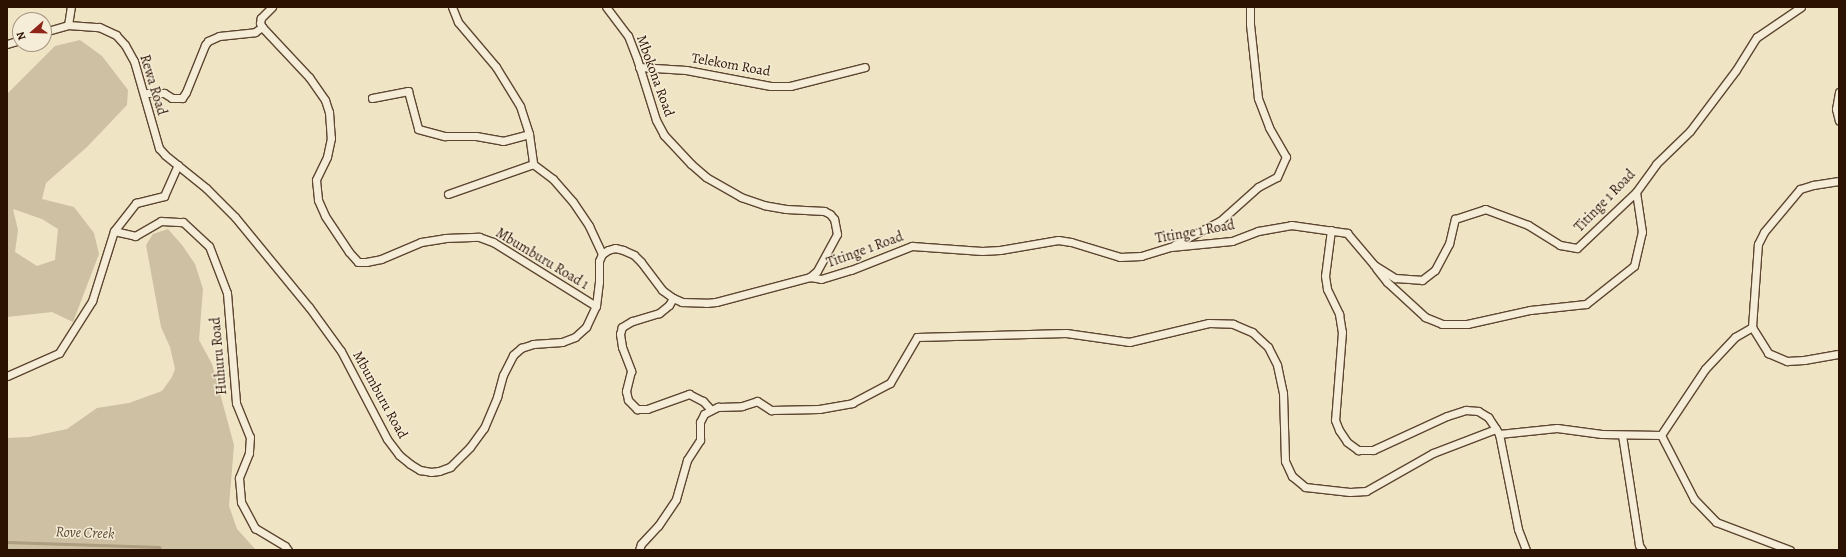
<!DOCTYPE html>
<html>
<head>
<meta charset="utf-8">
<style>
	body { margin:0 }
	#map { position:relative; width:1846px; height:557px; overflow:hidden; background:#efe4c3; font-family:Alegreya,serif }
	div>[style] { position:absolute }
	[style*='--x'] { left:calc(var(--x)*1px); top:calc(var(--y)*1px); width:calc(var(--w)*1px); rotate:calc(var(--a)*1deg) }
	.green>* { inset:0; background:#cec0a2 }
	.stream>* { height:2.5px; margin:-1.25px; padding:0 1.25px; transform-origin:1.25px; border-radius:1.25px; background:#ad9d81 }
	.roads { filter:drop-shadow(1px 0 #5d4631) drop-shadow(-1px 0 #5d4631) drop-shadow(0 1px #5d4631) drop-shadow(0 -1px #5d4631) }
	.minor>* { height:7px; margin:-3.5px; padding:0 3.5px; transform-origin:3.5px; border-radius:3.5px; background:#f5edd8 }
	span { translate:-50% -50%; white-space:nowrap; text-align:center; line-height:1.15; -webkit-text-stroke:3px #f5edd8; paint-order:stroke }
	.street-label { font-size:14px; color:#2c1200 }
	.water-label { font-size:15px; color:#604a34; font-style:italic }
	.frame { position:absolute; inset:0; border:8px solid #2c1200; pointer-events:none }
	.north { position:absolute; left:12px; top:12px; width:40px; height:40px; box-sizing:border-box; background:#f5edd8; border:1px solid #a59582; border-radius:50%; rotate:250deg; font-size:11px; font-weight:700; line-height:16px; text-align:center; color:#2c1200 }
	.north::after { content:''; display:block; margin:auto; width:14px; height:18px; background:#8f2418; clip-path:polygon(50% 0,100% 100%,50% 72%,0 100%) }
</style>
</head>
<body>
<div id="map">
	<div class="green">
		<i style="clip-path:polygon(evenodd,80px 40px,102px 56px,128px 90px,127px 105px,87px 147px,46px 183px,42px 199px,74px 207px,94px 233px,99px 254px,73px 322px,52px 312px,7px 317px,7px 94px,55px 46px,80px 40px,13px 209px,42px 219px,58px 229px,55px 260px,37px 266px,15px 252px,18px 230px,13px 209px)"></i>
		<i style="clip-path:polygon(168px 229px,182px 245px,195px 264px,203px 289px,199px 340px,212px 364px,234px 445px,229px 506px,237px 529px,256px 550px,7px 550px,7px 438px,29px 437px,67px 429px,97px 408px,129px 403px,162px 391px,172px 377px,175px 369px,170px 347px,161px 327px,146px 245px,153px 234px)"></i>
	</div>
	<div class="stream">
		<i style="--x:7;--y:542;--w:152;--a:1.9"></i>
		<i style="--x:159;--y:547;--w:4;--a:56"></i>
	</div>
	<div class="roads">
		<div class="minor">
			<i style="--x:272;--y:7;--w:16;--a:135"></i>
			<i style="--x:261;--y:18;--w:5;--a:101"></i>
			<i style="--x:260;--y:23;--w:4;--a:63"></i>
			<i style="--x:262;--y:27;--w:69;--a:46.8"></i>
			<i style="--x:309;--y:77;--w:28;--a:55"></i>
			<i style="--x:325;--y:100;--w:13;--a:72"></i>
			<i style="--x:329;--y:112;--w:26;--a:86"></i>
			<i style="--x:331;--y:138;--w:19;--a:102"></i>
			<i style="--x:327;--y:157;--w:25;--a:116"></i>
			<i style="--x:316;--y:180;--w:20;--a:84"></i>
			<i style="--x:318;--y:200;--w:17;--a:66"></i>
			<i style="--x:325;--y:216;--w:43;--a:56.3"></i>
			<i style="--x:349;--y:252;--w:13;--a:48"></i>
			<i style="--x:358;--y:262;--w:8;--a:0"></i>
			<i style="--x:366;--y:262;--w:15;--a:-11"></i>
			<i style="--x:381;--y:259;--w:43;--a:-23"></i>
			<i style="--x:421;--y:242;--w:24;--a:-9"></i>
			<i style="--x:445;--y:238;--w:34;--a:-2"></i>
			<i style="--x:479;--y:237;--w:15;--a:20"></i>
			<i style="--x:493;--y:242;--w:121;--a:31.9"></i>
			<i style="--x:452;--y:7;--w:16;--a:68"></i>
			<i style="--x:458;--y:22;--w:59;--a:49.8"></i>
			<i style="--x:496;--y:67;--w:46;--a:58.4"></i>
			<i style="--x:520;--y:106;--w:29;--a:72"></i>
			<i style="--x:529;--y:134;--w:30;--a:82"></i>
			<i style="--x:533;--y:164;--w:25;--a:37"></i>
			<i style="--x:553;--y:179;--w:30;--a:49"></i>
			<i style="--x:573;--y:202;--w:29;--a:56"></i>
			<i style="--x:589;--y:226;--w:31;--a:65"></i>
			<i style="--x:68;--y:25;--w:18;--a:-81"></i>
			<i style="--x:44;--y:32;--w:25;--a:-16"></i>
			<i style="--x:68;--y:25;--w:31;--a:4"></i>
			<i style="--x:99;--y:27;--w:19;--a:25"></i>
			<i style="--x:116;--y:35;--w:13;--a:48"></i>
			<i style="--x:125;--y:45;--w:18;--a:61"></i>
			<i style="--x:134;--y:61;--w:91;--a:74"></i>
			<i style="--x:159;--y:148;--w:9;--a:49"></i>
			<i style="--x:165;--y:155;--w:53;--a:38.8"></i>
			<i style="--x:206;--y:188;--w:41;--a:45"></i>
			<i style="--x:235;--y:217;--w:117;--a:50.6"></i>
			<i style="--x:309;--y:307;--w:54;--a:54"></i>
			<i style="--x:341;--y:351;--w:99;--a:62.4"></i>
			<i style="--x:387;--y:439;--w:20;--a:53"></i>
			<i style="--x:399;--y:455;--w:14;--a:39"></i>
			<i style="--x:410;--y:464;--w:12;--a:31"></i>
			<i style="--x:420;--y:470;--w:11;--a:10"></i>
			<i style="--x:431;--y:472;--w:8;--a:-7"></i>
			<i style="--x:439;--y:471;--w:12;--a:-20"></i>
			<i style="--x:450;--y:467;--w:28;--a:-45"></i>
			<i style="--x:470;--y:447;--w:24;--a:-54"></i>
			<i style="--x:484;--y:428;--w:34;--a:-67"></i>
			<i style="--x:497;--y:397;--w:23;--a:-75"></i>
			<i style="--x:503;--y:375;--w:22;--a:-63"></i>
			<i style="--x:513;--y:355;--w:11;--a:-41"></i>
			<i style="--x:521;--y:348;--w:13;--a:-18"></i>
			<i style="--x:533;--y:344;--w:29;--a:-4"></i>
			<i style="--x:562;--y:342;--w:14;--a:-21"></i>
			<i style="--x:575;--y:337;--w:15;--a:-42"></i>
			<i style="--x:586;--y:327;--w:23;--a:-65"></i>
			<i style="--x:596;--y:306;--w:24;--a:-83"></i>
			<i style="--x:599;--y:282;--w:21;--a:-90"></i>
			<i style="--x:599;--y:261;--w:8;--a:-67"></i>
			<i style="--x:602;--y:254;--w:7;--a:-34"></i>
			<i style="--x:608;--y:250;--w:7;--a:-16"></i>
			<i style="--x:615;--y:248;--w:8;--a:14"></i>
			<i style="--x:623;--y:250;--w:12;--a:24"></i>
			<i style="--x:634;--y:255;--w:10;--a:45"></i>
			<i style="--x:641;--y:262;--w:35;--a:53"></i>
			<i style="--x:662;--y:290;--w:14;--a:36"></i>
			<i style="--x:673;--y:298;--w:10;--a:24"></i>
			<i style="--x:682;--y:302;--w:24;--a:2"></i>
			<i style="--x:706;--y:303;--w:10;--a:-6"></i>
			<i style="--x:716;--y:302;--w:97;--a:-14.9"></i>
			<i style="--x:810;--y:277;--w:9;--a:-41"></i>
			<i style="--x:817;--y:271;--w:42;--a:-61.6"></i>
			<i style="--x:837;--y:234;--w:15;--a:-101"></i>
			<i style="--x:834;--y:219;--w:6;--a:-129"></i>
			<i style="--x:830;--y:214;--w:7;--a:-153"></i>
			<i style="--x:824;--y:211;--w:38;--a:-177"></i>
			<i style="--x:786;--y:209;--w:22;--a:-170"></i>
			<i style="--x:764;--y:205;--w:24;--a:-161"></i>
			<i style="--x:741;--y:197;--w:40;--a:-150.3"></i>
			<i style="--x:706;--y:177;--w:20;--a:-139"></i>
			<i style="--x:691;--y:164;--w:40;--a:-133"></i>
			<i style="--x:664;--y:135;--w:17;--a:-118"></i>
			<i style="--x:656;--y:120;--w:64;--a:-107.3"></i>
			<i style="--x:637;--y:59;--w:25;--a:-111"></i>
			<i style="--x:628;--y:36;--w:36;--a:-127"></i>
			<i style="--x:7;--y:44;--w:14;--a:-17"></i>
			<i style="--x:639;--y:67;--w:47;--a:3.7"></i>
			<i style="--x:686;--y:70;--w:86;--a:10.7"></i>
			<i style="--x:771;--y:86;--w:19;--a:0"></i>
			<i style="--x:790;--y:86;--w:77;--a:-14.2"></i>
			<i style="--x:1839;--y:92;--w:17;--a:100"></i>
			<i style="--x:1836;--y:109;--w:12;--a:76"></i>
			<i style="--x:144;--y:93;--w:20;--a:0"></i>
			<i style="--x:164;--y:93;--w:9;--a:32"></i>
			<i style="--x:172;--y:98;--w:10;--a:0"></i>
			<i style="--x:182;--y:98;--w:7;--a:-56"></i>
			<i style="--x:186;--y:92;--w:51;--a:-68"></i>
			<i style="--x:205;--y:45;--w:5;--a:-53"></i>
			<i style="--x:208;--y:41;--w:12;--a:-24"></i>
			<i style="--x:219;--y:36;--w:36;--a:-6"></i>
			<i style="--x:255;--y:32;--w:9;--a:-36"></i>
			<i style="--x:372;--y:98;--w:37;--a:-11"></i>
			<i style="--x:408;--y:91;--w:39;--a:75"></i>
			<i style="--x:418;--y:129;--w:28;--a:15"></i>
			<i style="--x:445;--y:136;--w:31;--a:0"></i>
			<i style="--x:476;--y:136;--w:27;--a:10"></i>
			<i style="--x:503;--y:141;--w:27;--a:-15"></i>
			<i style="--x:448;--y:194;--w:90;--a:-19.4"></i>
			<i style="--x:1331;--y:230;--w:46;--a:97.4"></i>
			<i style="--x:1325;--y:276;--w:13;--a:81"></i>
			<i style="--x:1327;--y:289;--w:28;--a:64"></i>
			<i style="--x:1339;--y:314;--w:18;--a:81"></i>
			<i style="--x:1342;--y:332;--w:88;--a:94.5"></i>
			<i style="--x:1335;--y:420;--w:11;--a:68"></i>
			<i style="--x:1339;--y:430;--w:14;--a:56"></i>
			<i style="--x:1347;--y:442;--w:14;--a:36"></i>
			<i style="--x:1358;--y:450;--w:15;--a:0"></i>
			<i style="--x:1373;--y:450;--w:81;--a:-24.7"></i>
			<i style="--x:1447;--y:416;--w:20;--a:-18"></i>
			<i style="--x:1466;--y:410;--w:12;--a:5"></i>
			<i style="--x:1478;--y:411;--w:12;--a:31"></i>
			<i style="--x:1488;--y:417;--w:14;--a:56"></i>
			<i style="--x:114;--y:231;--w:22;--a:13"></i>
			<i style="--x:135;--y:236;--w:30;--a:-30"></i>
			<i style="--x:161;--y:221;--w:22;--a:3"></i>
			<i style="--x:183;--y:222;--w:35;--a:43"></i>
			<i style="--x:209;--y:246;--w:50;--a:69"></i>
			<i style="--x:227;--y:293;--w:110;--a:85.3"></i>
			<i style="--x:236;--y:403;--w:37;--a:68"></i>
			<i style="--x:250;--y:437;--w:16;--a:94"></i>
			<i style="--x:249;--y:453;--w:27;--a:112"></i>
			<i style="--x:239;--y:478;--w:24;--a:85"></i>
			<i style="--x:241;--y:502;--w:30;--a:62"></i>
			<i style="--x:255;--y:528;--w:35;--a:31"></i>
			<i style="--x:285;--y:546;--w:5;--a:53"></i>
			<i style="--x:1174;--y:245;--w:52;--a:-27.6"></i>
			<i style="--x:1220;--y:221;--w:51;--a:-41.8"></i>
			<i style="--x:1258;--y:187;--w:21;--a:-28"></i>
			<i style="--x:1277;--y:177;--w:22;--a:-66"></i>
			<i style="--x:1286;--y:157;--w:34;--a:-120"></i>
			<i style="--x:1269;--y:127;--w:31;--a:-111"></i>
			<i style="--x:1258;--y:98;--w:74;--a:-96.2"></i>
			<i style="--x:1250;--y:24;--w:17;--a:-90"></i>
			<i style="--x:1376;--y:268;--w:18;--a:52"></i>
			<i style="--x:1387;--y:282;--w:52;--a:42.6"></i>
			<i style="--x:1425;--y:317;--w:18;--a:22"></i>
			<i style="--x:1442;--y:324;--w:25;--a:0"></i>
			<i style="--x:1467;--y:324;--w:65;--a:-12.5"></i>
			<i style="--x:1530;--y:310;--w:56;--a:-6.1"></i>
			<i style="--x:1586;--y:304;--w:61;--a:-38.4"></i>
			<i style="--x:1634;--y:266;--w:35;--a:-77"></i>
			<i style="--x:1642;--y:232;--w:40;--a:-98.5"></i>
			<i style="--x:810;--y:277;--w:11;--a:10"></i>
			<i style="--x:821;--y:279;--w:31;--a:-17"></i>
			<i style="--x:851;--y:270;--w:66;--a:-21.5"></i>
			<i style="--x:912;--y:246;--w:70;--a:4.1"></i>
			<i style="--x:982;--y:251;--w:18;--a:-3"></i>
			<i style="--x:1000;--y:250;--w:59;--a:-9.8"></i>
			<i style="--x:1058;--y:240;--w:13;--a:9"></i>
			<i style="--x:1071;--y:242;--w:51;--a:17"></i>
			<i style="--x:1120;--y:257;--w:21;--a:-3"></i>
			<i style="--x:1141;--y:256;--w:31;--a:-17"></i>
			<i style="--x:1171;--y:247;--w:61;--a:-5.6"></i>
			<i style="--x:1232;--y:241;--w:28;--a:-21"></i>
			<i style="--x:1258;--y:231;--w:34;--a:-10"></i>
			<i style="--x:1291;--y:225;--w:57;--a:8.1"></i>
			<i style="--x:1347;--y:233;--w:42;--a:49.8"></i>
			<i style="--x:1374;--y:265;--w:25;--a:32"></i>
			<i style="--x:1395;--y:278;--w:27;--a:4"></i>
			<i style="--x:1422;--y:280;--w:16;--a:-38"></i>
			<i style="--x:1435;--y:270;--w:30;--a:-62"></i>
			<i style="--x:1449;--y:244;--w:26;--a:-77"></i>
			<i style="--x:1455;--y:219;--w:32;--a:-18"></i>
			<i style="--x:1485;--y:209;--w:46;--a:20.4"></i>
			<i style="--x:1528;--y:225;--w:38;--a:32"></i>
			<i style="--x:1560;--y:245;--w:17;--a:10"></i>
			<i style="--x:1577;--y:248;--w:81;--a:-43.5"></i>
			<i style="--x:1636;--y:192;--w:34;--a:-54"></i>
			<i style="--x:1656;--y:164;--w:47;--a:-44.1"></i>
			<i style="--x:1690;--y:131;--w:76;--a:-53"></i>
			<i style="--x:1736;--y:70;--w:39;--a:-58"></i>
			<i style="--x:1757;--y:37;--w:53;--a:-34.3"></i>
			<i style="--x:673;--y:298;--w:8;--a:120"></i>
			<i style="--x:669;--y:305;--w:13;--a:141"></i>
			<i style="--x:659;--y:313;--w:28;--a:163"></i>
			<i style="--x:632;--y:321;--w:12;--a:149"></i>
			<i style="--x:622;--y:327;--w:7;--a:106"></i>
			<i style="--x:620;--y:334;--w:13;--a:81"></i>
			<i style="--x:622;--y:347;--w:26;--a:69"></i>
			<i style="--x:631;--y:371;--w:21;--a:104"></i>
			<i style="--x:626;--y:391;--w:9;--a:77"></i>
			<i style="--x:628;--y:400;--w:13;--a:45"></i>
			<i style="--x:637;--y:409;--w:10;--a:0"></i>
			<i style="--x:647;--y:409;--w:45;--a:-19.7"></i>
			<i style="--x:689;--y:394;--w:16;--a:27"></i>
			<i style="--x:703;--y:401;--w:12;--a:48"></i>
			<i style="--x:1752;--y:327;--w:83;--a:-85.9"></i>
			<i style="--x:1758;--y:244;--w:13;--a:-63"></i>
			<i style="--x:1764;--y:232;--w:56;--a:-50.1"></i>
			<i style="--x:1800;--y:189;--w:14;--a:-17"></i>
			<i style="--x:1813;--y:185;--w:26;--a:-9"></i>
			<i style="--x:7;--y:376;--w:57;--a:-23.9"></i>
			<i style="--x:59;--y:353;--w:62;--a:-57.6"></i>
			<i style="--x:92;--y:301;--w:73;--a:-72.6"></i>
			<i style="--x:114;--y:231;--w:36;--a:-52"></i>
			<i style="--x:136;--y:203;--w:29;--a:-14"></i>
			<i style="--x:164;--y:196;--w:34;--a:-66"></i>
			<i style="--x:1622;--y:435;--w:111;--a:81.2"></i>
			<i style="--x:1639;--y:545;--w:6;--a:59"></i>
			<i style="--x:1661;--y:435;--w:79;--a:-56.3"></i>
			<i style="--x:1705;--y:369;--w:44;--a:-46.8"></i>
			<i style="--x:1735;--y:337;--w:20;--a:-30"></i>
			<i style="--x:1752;--y:327;--w:31;--a:58"></i>
			<i style="--x:1768;--y:353;--w:21;--a:23"></i>
			<i style="--x:1787;--y:361;--w:17;--a:-3"></i>
			<i style="--x:1804;--y:360;--w:36;--a:-10"></i>
			<i style="--x:639;--y:550;--w:6;--a:-72"></i>
			<i style="--x:641;--y:544;--w:25;--a:-47"></i>
			<i style="--x:658;--y:526;--w:32;--a:-56"></i>
			<i style="--x:676;--y:499;--w:41;--a:-74.2"></i>
			<i style="--x:687;--y:460;--w:24;--a:-57"></i>
			<i style="--x:700;--y:440;--w:18;--a:-90"></i>
			<i style="--x:700;--y:422;--w:9;--a:-63"></i>
			<i style="--x:704;--y:414;--w:16;--a:-27"></i>
			<i style="--x:718;--y:407;--w:24;--a:-2"></i>
			<i style="--x:742;--y:406;--w:16;--a:-18"></i>
			<i style="--x:757;--y:401;--w:17;--a:33"></i>
			<i style="--x:771;--y:410;--w:48;--a:-1.2"></i>
			<i style="--x:819;--y:409;--w:34;--a:-10"></i>
			<i style="--x:852;--y:403;--w:43;--a:-27.8"></i>
			<i style="--x:890;--y:383;--w:53;--a:-59.6"></i>
			<i style="--x:917;--y:337;--w:149;--a:-1.5"></i>
			<i style="--x:1066;--y:333;--w:64;--a:8.1"></i>
			<i style="--x:1129;--y:342;--w:82;--a:-13.4"></i>
			<i style="--x:1209;--y:323;--w:24;--a:2"></i>
			<i style="--x:1233;--y:324;--w:21;--a:23"></i>
			<i style="--x:1252;--y:332;--w:22;--a:43"></i>
			<i style="--x:1268;--y:347;--w:20;--a:63"></i>
			<i style="--x:1277;--y:365;--w:29;--a:78"></i>
			<i style="--x:1283;--y:393;--w:68;--a:88.3"></i>
			<i style="--x:1285;--y:461;--w:17;--a:65"></i>
			<i style="--x:1292;--y:476;--w:17;--a:40"></i>
			<i style="--x:1305;--y:487;--w:45;--a:6.3"></i>
			<i style="--x:1350;--y:492;--w:16;--a:-4"></i>
			<i style="--x:1366;--y:491;--w:77;--a:-29.6"></i>
			<i style="--x:1433;--y:453;--w:67;--a:-20.9"></i>
			<i style="--x:1496;--y:429;--w:6;--a:59"></i>
			<i style="--x:1526;--y:550;--w:22;--a:-111"></i>
			<i style="--x:1518;--y:529;--w:97;--a:-101.3"></i>
			<i style="--x:1499;--y:434;--w:58;--a:-5.9"></i>
			<i style="--x:1557;--y:428;--w:45;--a:7.6"></i>
			<i style="--x:1602;--y:434;--w:59;--a:1"></i>
			<i style="--x:1661;--y:435;--w:72;--a:62.7"></i>
			<i style="--x:1694;--y:499;--w:32;--a:46"></i>
			<i style="--x:1716;--y:522;--w:79;--a:20.7"></i>
		</div>
	</div>
	<div class="street-label">
		<span style="left:731px;top:65px;rotate:10deg">Telekom Road</span>
		<span style="left:655px;top:76px;rotate:70deg">Mbokona Road</span>
		<span style="left:153px;top:85px;rotate:73deg">Rewa Road</span>
		<span style="left:1605px;top:201px;rotate:-46deg">Titinge 1 Road</span>
		<span style="left:1195px;top:232px;rotate:-10deg">Titinge 1 Road</span>
		<span style="left:865px;top:250px;rotate:-20deg">Titinge 1 Road</span>
		<span style="left:542px;top:259px;rotate:31deg">Mbumburu Road 1</span>
		<span style="left:219px;top:356px;rotate:-95deg">Huhuru Road</span>
		<span style="left:380px;top:395px;rotate:61deg">Mbumburu Road</span>
	</div>
	<div class="water-label">
		<span style="left:85px;top:533px;rotate:2deg">Rove Creek</span>
	</div>
	<div class="frame"></div>
	<div class="north">N</div>
</div>
</body>
</html>
